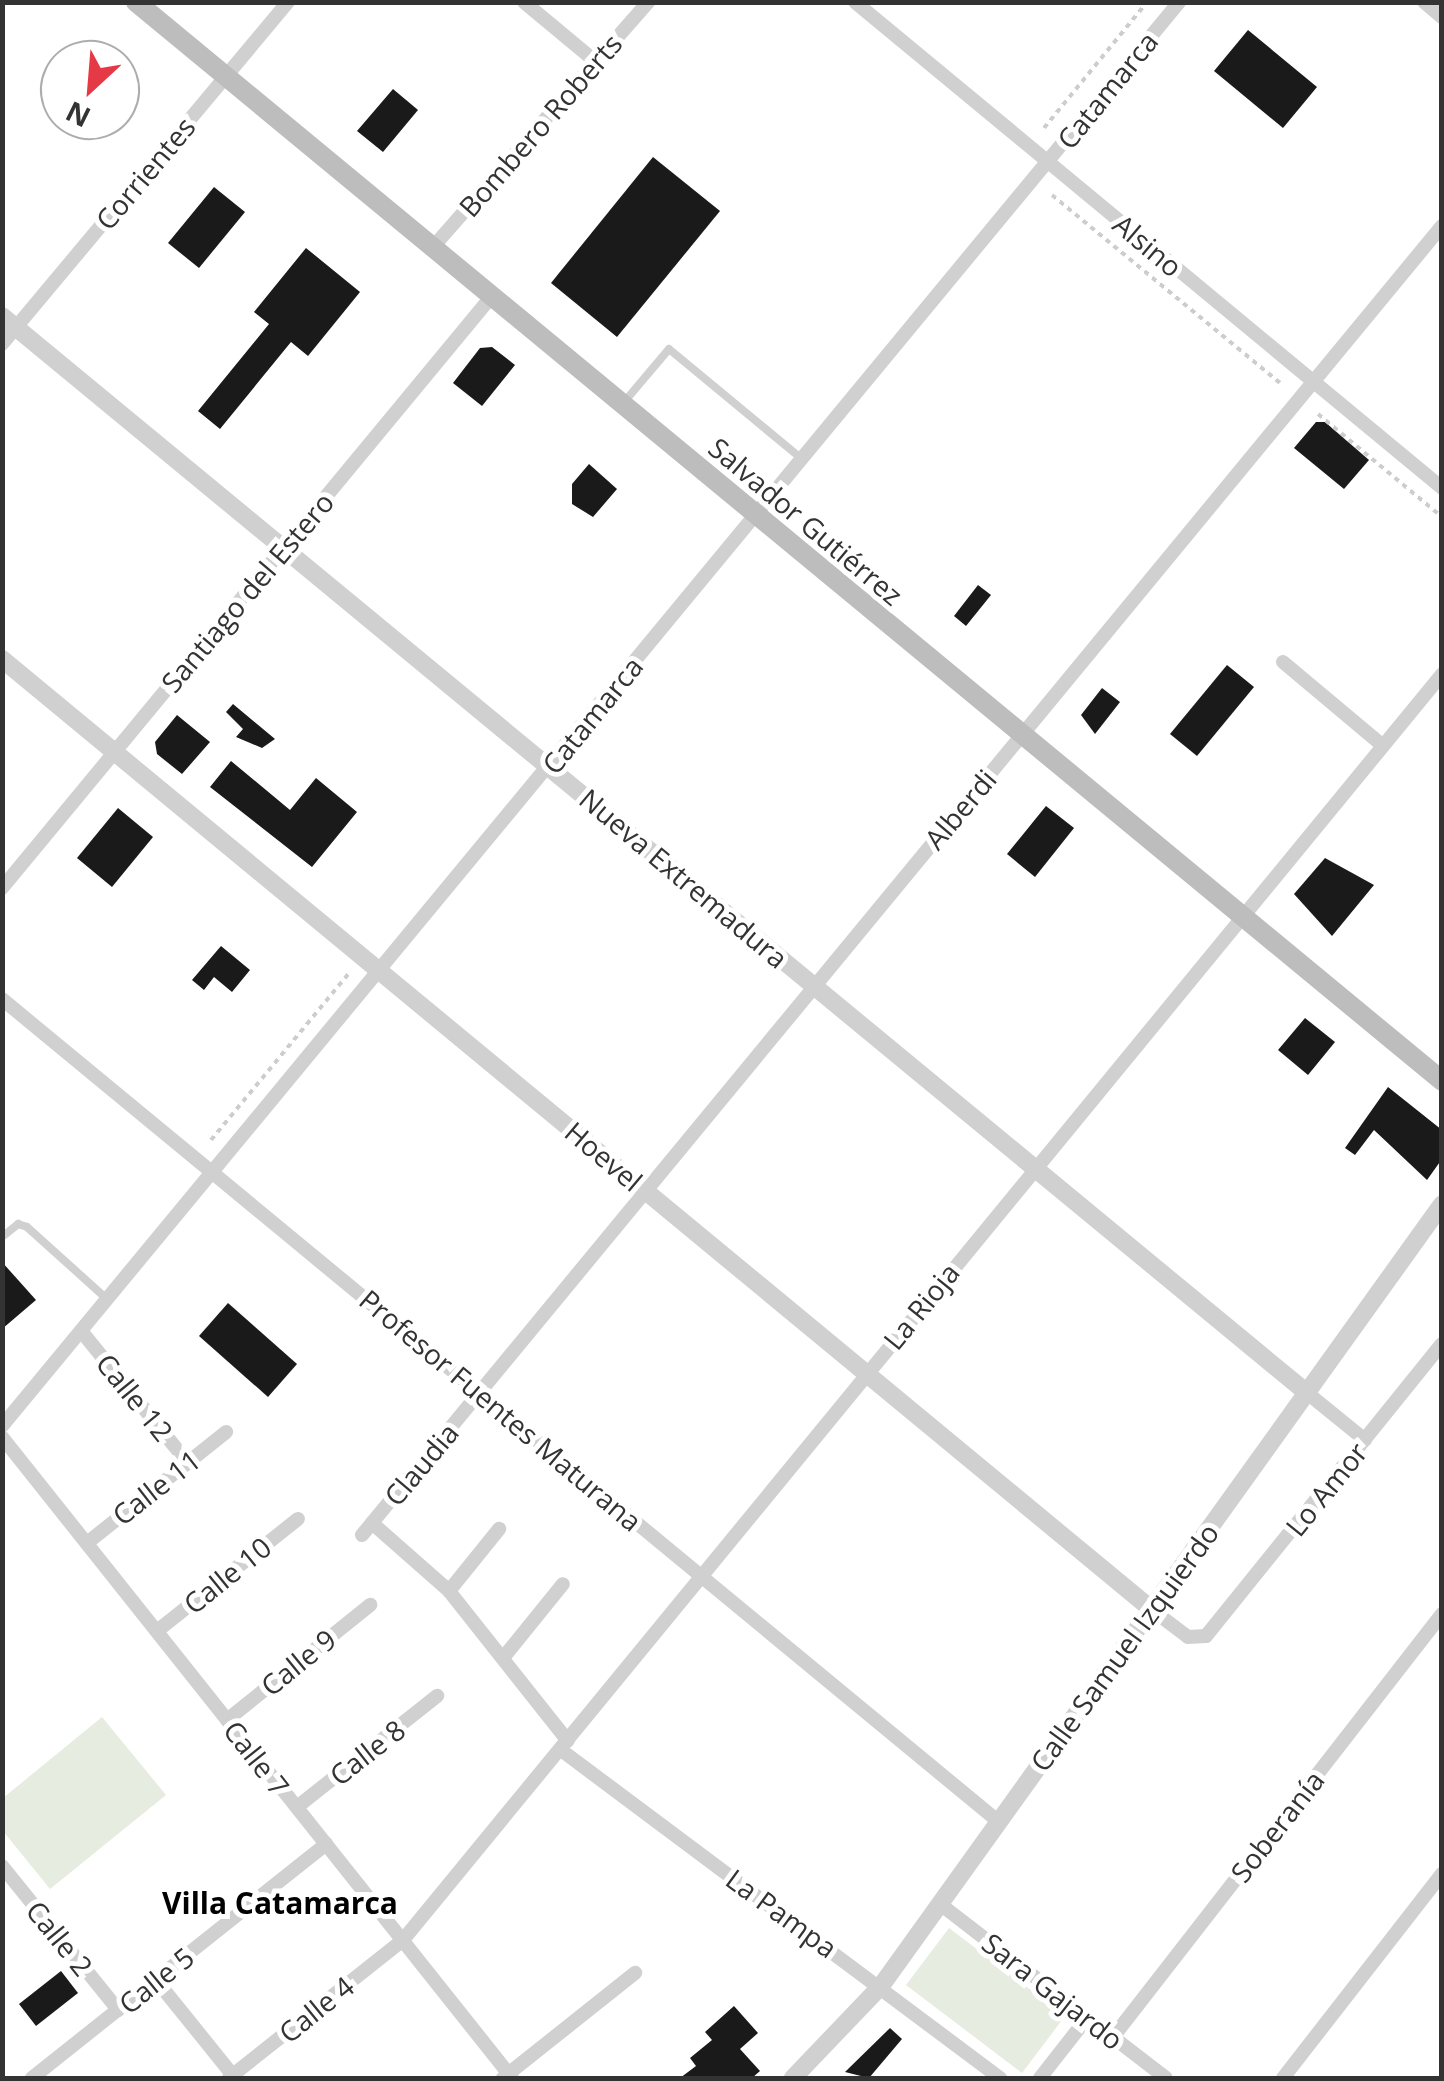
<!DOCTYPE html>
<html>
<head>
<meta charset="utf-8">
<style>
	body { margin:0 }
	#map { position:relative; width:1444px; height:2081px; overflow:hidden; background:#fff; font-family:"Open Sans",sans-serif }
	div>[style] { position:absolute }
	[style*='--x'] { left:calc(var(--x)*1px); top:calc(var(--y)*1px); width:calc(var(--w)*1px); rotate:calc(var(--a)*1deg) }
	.green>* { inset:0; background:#e6ecdf }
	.building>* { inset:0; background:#1a1a1a }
	.path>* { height:4px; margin-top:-2px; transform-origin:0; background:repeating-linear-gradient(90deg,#cdcdcd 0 5px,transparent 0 10px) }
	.service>* { height:8px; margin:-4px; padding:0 4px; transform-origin:4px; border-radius:4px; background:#d0d0d0 }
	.minor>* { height:14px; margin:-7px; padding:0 7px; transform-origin:7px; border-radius:7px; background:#d0d0d0 }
	.tertiary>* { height:18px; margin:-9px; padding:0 9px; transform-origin:9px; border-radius:9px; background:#d0d0d0 }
	.secondary>* { height:20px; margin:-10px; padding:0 10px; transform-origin:10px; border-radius:10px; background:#bdbdbd }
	span { translate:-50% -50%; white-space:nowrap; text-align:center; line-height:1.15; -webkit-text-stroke:10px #fff; paint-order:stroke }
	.street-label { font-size:28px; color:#333 }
	.neighbourhood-label { font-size:30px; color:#000; font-weight:700 }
	.frame { position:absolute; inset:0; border:5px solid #333; pointer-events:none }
	.north { position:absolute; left:40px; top:40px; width:100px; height:100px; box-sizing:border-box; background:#fff; border:2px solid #adadad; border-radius:50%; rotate:206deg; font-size:28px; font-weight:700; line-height:40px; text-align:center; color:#333 }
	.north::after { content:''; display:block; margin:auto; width:35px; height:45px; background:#e63946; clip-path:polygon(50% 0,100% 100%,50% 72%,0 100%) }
</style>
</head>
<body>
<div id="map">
	<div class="green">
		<i style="clip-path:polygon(102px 1717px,166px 1795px,50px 1889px,3px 1831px,3px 1798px)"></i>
		<i style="clip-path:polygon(949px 1928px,1065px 2016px,1022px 2073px,906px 1985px)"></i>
	</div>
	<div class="building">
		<i style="clip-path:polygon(1248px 30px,1317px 87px,1283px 128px,1214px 71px)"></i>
		<i style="clip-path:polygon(393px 89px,418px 110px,383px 152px,357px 131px)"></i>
		<i style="clip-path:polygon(653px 157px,720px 211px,617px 337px,551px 283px)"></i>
		<i style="clip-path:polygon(214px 187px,245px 212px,199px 268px,168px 243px)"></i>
		<i style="clip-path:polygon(306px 248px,360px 292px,308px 356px,291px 342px,220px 429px,198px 411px,269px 324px,254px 312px)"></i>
		<i style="clip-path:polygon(492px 347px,515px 365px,482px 406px,453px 383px,480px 348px)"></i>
		<i style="clip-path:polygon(1316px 422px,1325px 422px,1369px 460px,1344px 489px,1294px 448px)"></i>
		<i style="clip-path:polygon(589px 464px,617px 489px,593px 517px,572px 504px,572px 484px)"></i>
		<i style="clip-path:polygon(978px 585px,991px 595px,966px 626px,954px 616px)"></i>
		<i style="clip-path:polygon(1227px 665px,1254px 687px,1197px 756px,1170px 734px)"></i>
		<i style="clip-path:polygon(1102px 688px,1120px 702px,1095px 734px,1081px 715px)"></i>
		<i style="clip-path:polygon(233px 704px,275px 739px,262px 748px,236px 737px,243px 729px,226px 712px)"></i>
		<i style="clip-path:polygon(177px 715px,210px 742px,182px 774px,157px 754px,155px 742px)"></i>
		<i style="clip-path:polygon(231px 761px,290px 810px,316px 778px,357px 812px,312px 867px,210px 787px)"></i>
		<i style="clip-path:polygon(1046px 806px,1074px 828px,1035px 877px,1007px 854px)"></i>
		<i style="clip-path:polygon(118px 808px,153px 837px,112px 887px,77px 858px)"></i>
		<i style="clip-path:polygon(1325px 858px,1374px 885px,1332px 936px,1294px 894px)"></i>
		<i style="clip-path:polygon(221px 946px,250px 970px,232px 992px,214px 977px,204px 990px,192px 980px)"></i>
		<i style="clip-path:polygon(1305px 1018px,1335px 1042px,1308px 1075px,1278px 1050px)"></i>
		<i style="clip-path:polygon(1388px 1087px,1442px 1130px,1442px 1159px,1427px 1180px,1374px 1130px,1355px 1155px,1345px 1148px)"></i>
		<i style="clip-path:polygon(2px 1262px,36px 1300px,2px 1329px)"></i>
		<i style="clip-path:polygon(228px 1303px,297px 1364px,268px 1397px,199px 1336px)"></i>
		<i style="clip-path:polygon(61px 1971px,78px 1993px,36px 2026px,19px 2004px)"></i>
		<i style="clip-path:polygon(734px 2006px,758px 2033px,740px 2049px,760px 2071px,752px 2078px,680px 2078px,696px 2066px,690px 2058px,712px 2040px,705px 2032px)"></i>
		<i style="clip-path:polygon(890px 2028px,902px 2039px,869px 2078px,845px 2072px)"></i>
	</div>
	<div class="path">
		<i style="--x:1044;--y:128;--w:163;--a:-50.7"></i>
		<i style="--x:1052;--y:195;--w:297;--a:39.5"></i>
		<i style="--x:1318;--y:414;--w:161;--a:39.7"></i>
		<i style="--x:211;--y:1140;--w:217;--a:-50.4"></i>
	</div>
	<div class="service">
		<i style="--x:625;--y:401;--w:68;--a:-49.8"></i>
		<i style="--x:669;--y:349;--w:173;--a:39.6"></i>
		<i style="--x:2;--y:1237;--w:21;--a:-39"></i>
		<i style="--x:18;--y:1224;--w:9;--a:18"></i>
		<i style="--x:27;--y:1227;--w:109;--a:42"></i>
	</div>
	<div class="minor">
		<i style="--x:524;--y:2;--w:94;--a:39.8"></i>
		<i style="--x:855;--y:2;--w:762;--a:39.62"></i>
		<i style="--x:1424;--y:2;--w:23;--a:40"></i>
		<i style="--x:433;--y:247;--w:326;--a:-48.7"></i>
		<i style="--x:2;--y:344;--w:446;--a:-50.1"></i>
		<i style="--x:1283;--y:662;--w:129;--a:40"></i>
		<i style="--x:2;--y:888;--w:768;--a:-50.39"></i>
		<i style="--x:2;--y:999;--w:1293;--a:39.54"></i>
		<i style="--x:82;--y:1332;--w:169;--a:51"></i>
		<i style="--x:1306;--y:1392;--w:76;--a:39.1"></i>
		<i style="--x:2;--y:1426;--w:1847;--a:-50.42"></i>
		<i style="--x:2;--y:1437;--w:819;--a:51.49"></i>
		<i style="--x:372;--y:1523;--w:103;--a:41.4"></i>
		<i style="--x:449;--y:1591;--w:191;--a:51.6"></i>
		<i style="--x:362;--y:1535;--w:1697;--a:-50.48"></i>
		<i style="--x:87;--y:1543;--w:178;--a:-38.6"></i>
		<i style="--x:449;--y:1591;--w:80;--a:-51.1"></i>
		<i style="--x:1151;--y:1609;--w:46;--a:37.1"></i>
		<i style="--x:1188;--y:1637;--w:18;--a:-3"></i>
		<i style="--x:1206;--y:1636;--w:375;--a:-51.1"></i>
		<i style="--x:157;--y:1631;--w:180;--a:-38.5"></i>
		<i style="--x:503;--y:1658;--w:95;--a:-51"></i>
		<i style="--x:227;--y:1720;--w:184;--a:-38.8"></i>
		<i style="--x:561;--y:1750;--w:548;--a:36.77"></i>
		<i style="--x:297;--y:1807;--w:179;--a:-38.4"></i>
		<i style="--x:2;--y:1866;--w:185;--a:51.1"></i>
		<i style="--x:940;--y:1904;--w:285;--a:37.6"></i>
		<i style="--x:156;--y:1980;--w:126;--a:51.1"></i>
		<i style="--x:1113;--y:2037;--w:536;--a:-52.13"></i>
		<i style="--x:32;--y:2078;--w:376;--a:-38.5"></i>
		<i style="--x:229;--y:2078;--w:222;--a:-38.4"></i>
		<i style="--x:403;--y:1940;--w:1638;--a:-50.62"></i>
		<i style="--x:503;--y:2078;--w:169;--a:-38.5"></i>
		<i style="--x:1040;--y:2078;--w:76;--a:-51.9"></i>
		<i style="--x:1283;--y:2078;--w:259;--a:-52.1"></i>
	</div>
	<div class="tertiary">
		<i style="--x:2;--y:316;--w:1691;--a:39.53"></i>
		<i style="--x:2;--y:659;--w:1491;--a:39.58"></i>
		<i style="--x:793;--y:2078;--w:127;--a:-46.3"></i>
		<i style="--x:881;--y:1986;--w:962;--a:-54.34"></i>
	</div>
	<div class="secondary">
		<i style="--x:136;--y:2;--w:1694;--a:39.56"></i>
	</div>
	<div class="street-label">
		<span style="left:1107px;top:90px;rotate:-51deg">Catamarca</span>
		<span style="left:540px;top:125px;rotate:-49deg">Bombero Roberts</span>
		<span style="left:145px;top:173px;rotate:-50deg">Corrientes</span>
		<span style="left:1148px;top:245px;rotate:40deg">Alsino</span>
		<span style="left:806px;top:521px;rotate:40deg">Salvador Gutiérrez</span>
		<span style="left:247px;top:592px;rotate:-50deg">Santiago del Estero</span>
		<span style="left:592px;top:715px;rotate:-51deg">Catamarca</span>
		<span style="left:960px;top:809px;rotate:-50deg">Alberdi</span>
		<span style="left:684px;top:878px;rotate:40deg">Nueva Extremadura</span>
		<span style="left:604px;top:1156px;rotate:40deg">Hoevel</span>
		<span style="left:921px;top:1306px;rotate:-51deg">La Rioja</span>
		<span style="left:135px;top:1397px;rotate:51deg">Calle 12</span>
		<span style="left:501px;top:1410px;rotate:40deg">Profesor Fuentes Maturana</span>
		<span style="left:421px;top:1464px;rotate:-50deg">Claudia</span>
		<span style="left:156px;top:1487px;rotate:-38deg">Calle 11</span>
		<span style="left:1326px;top:1489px;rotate:-51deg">Lo Amor</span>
		<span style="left:227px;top:1575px;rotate:-39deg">Calle 10</span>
		<span style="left:1124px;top:1647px;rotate:-54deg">Calle Samuel Izquierdo</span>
		<span style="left:298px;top:1662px;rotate:-39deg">Calle 9</span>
		<span style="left:367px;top:1752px;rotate:-38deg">Calle 8</span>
		<span style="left:257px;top:1758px;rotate:52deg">Calle 7</span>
		<span style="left:1277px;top:1826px;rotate:-52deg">Soberanía</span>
		<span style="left:782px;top:1913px;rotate:36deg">La Pampa</span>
		<span style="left:60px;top:1938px;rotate:51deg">Calle 2</span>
		<span style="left:156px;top:1980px;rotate:-39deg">Calle 5</span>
		<span style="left:1053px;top:1991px;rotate:38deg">Sara Gajardo</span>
		<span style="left:316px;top:2009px;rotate:-39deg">Calle 4</span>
	</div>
	<div class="neighbourhood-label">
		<span style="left:280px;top:1903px">Villa Catamarca</span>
	</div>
	<div class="frame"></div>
	<div class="north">N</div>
</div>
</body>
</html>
